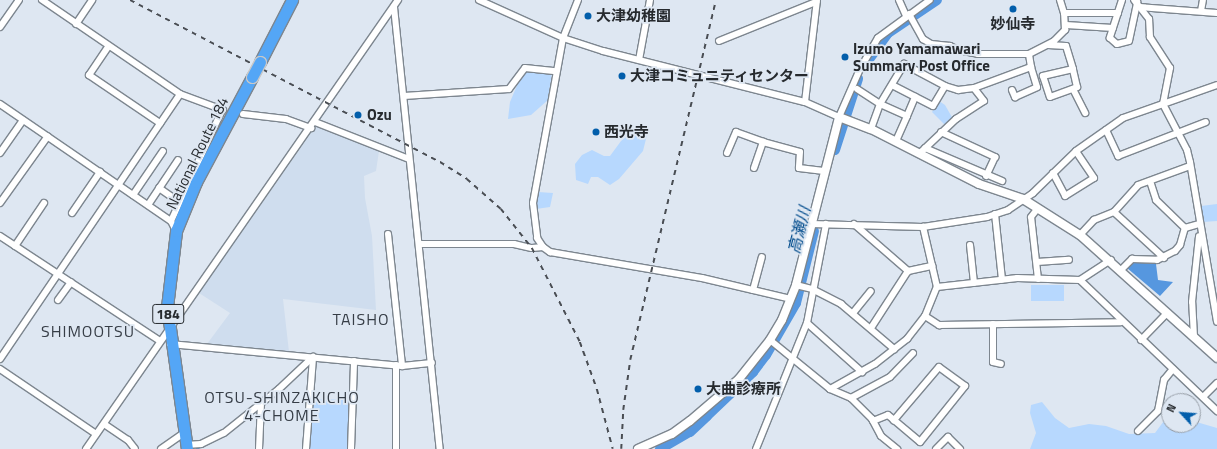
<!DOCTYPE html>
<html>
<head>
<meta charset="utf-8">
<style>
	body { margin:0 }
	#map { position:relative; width:1217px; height:449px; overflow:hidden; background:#dee7f2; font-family:"Titillium Web","Noto Sans JP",sans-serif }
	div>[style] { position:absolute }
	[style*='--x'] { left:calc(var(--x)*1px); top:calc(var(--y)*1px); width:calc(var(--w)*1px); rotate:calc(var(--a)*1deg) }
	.built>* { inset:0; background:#cfddee }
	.green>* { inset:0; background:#b7d8fe }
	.water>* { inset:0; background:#5697df }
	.stream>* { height:1.5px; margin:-0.75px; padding:0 0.75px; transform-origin:0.75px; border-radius:0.75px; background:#5697df }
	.river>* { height:10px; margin:-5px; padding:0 5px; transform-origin:5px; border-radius:5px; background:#5697df }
	.roads { filter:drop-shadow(1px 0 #7d868f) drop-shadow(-1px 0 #7d868f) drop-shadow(0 1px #7d868f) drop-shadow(0 -1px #7d868f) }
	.minor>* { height:6px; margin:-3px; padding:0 3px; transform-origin:3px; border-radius:3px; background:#fff }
	.tertiary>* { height:8px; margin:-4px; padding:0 4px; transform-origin:4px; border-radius:4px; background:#fff }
	.trunk>* { height:11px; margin:-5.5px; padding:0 5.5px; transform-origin:5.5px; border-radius:5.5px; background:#54a6f6 }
	.rail>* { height:1.5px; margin-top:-0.75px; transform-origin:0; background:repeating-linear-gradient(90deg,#494d53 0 5px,transparent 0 10px) }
	.bridges { filter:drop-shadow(1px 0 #c7c8c9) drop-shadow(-1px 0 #c7c8c9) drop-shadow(0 1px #c7c8c9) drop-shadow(0 -1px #c7c8c9) }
	.trunk-bridge>* { height:11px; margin:-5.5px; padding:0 5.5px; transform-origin:5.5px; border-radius:5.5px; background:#54a6f6 }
	.dots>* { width:11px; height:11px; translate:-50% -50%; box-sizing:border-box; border:2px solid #dee7f2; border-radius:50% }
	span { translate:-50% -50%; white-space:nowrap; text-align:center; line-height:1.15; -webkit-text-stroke:3.5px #dee7f2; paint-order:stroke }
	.shield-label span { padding:1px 3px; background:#dee7f2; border:1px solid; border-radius:3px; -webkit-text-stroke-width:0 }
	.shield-label { font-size:14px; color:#262a2e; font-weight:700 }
	.poi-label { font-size:15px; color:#262a2e; font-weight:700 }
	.left { translate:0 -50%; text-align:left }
	.street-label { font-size:15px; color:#262a2e }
	.water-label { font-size:16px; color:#004b8c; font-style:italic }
	.neighbourhood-label { font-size:16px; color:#363d46; letter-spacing:1px }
	.north { position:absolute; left:1161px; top:393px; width:40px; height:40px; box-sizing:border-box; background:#dee7f2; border:1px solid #949ba4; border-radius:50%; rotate:296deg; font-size:11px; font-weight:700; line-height:16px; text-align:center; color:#262a2e }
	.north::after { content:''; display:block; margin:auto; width:14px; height:18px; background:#025eab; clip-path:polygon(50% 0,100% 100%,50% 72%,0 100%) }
</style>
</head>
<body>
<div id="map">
	<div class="built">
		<i style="clip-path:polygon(316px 126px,379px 151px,376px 171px,364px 176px,365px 198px,372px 236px,376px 310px,283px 299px,289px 352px,207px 344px,230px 313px,199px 293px)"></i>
	</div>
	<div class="green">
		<i style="clip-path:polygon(524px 69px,552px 72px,548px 100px,531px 115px,508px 119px,510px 102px)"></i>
		<i style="clip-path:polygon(939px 101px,945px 105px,953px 119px,946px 126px,932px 112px)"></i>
		<i style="clip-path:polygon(632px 132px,639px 139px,647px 135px,643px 151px,619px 179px,610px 185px,598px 177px,591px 177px,588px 184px,576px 180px,575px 164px,582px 155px,592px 150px,604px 156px,610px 156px,621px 141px)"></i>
		<i style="clip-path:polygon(538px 192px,553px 193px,550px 207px,536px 209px)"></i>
		<i style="clip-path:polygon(1217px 204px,1217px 221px,1203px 222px,1201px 206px)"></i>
		<i style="clip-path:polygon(1031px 285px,1064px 285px,1064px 301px,1031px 301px)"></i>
		<i style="clip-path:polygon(313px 399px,349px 400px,348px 449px,309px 449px)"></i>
		<i style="clip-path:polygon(1042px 402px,1055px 418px,1069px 428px,1089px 424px,1106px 426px,1129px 434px,1155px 433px,1169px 414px,1169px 425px,1193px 425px,1193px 421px,1217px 428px,1217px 449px,1030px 449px,1036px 433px,1030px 413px,1031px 405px)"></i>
	</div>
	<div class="water">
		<i style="clip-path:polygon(1132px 262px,1156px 264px,1158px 280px,1173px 282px,1160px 296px,1127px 268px)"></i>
	</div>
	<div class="stream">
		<i style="--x:319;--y:119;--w:46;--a:-55.6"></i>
		<i style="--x:197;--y:449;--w:6;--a:-31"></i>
	</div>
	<div class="river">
		<i style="--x:867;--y:62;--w:36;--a:-54"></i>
		<i style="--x:888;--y:33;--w:59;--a:-34"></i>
		<i style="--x:835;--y:150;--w:75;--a:-72.1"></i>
		<i style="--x:660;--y:449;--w:34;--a:-30"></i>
		<i style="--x:690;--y:432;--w:23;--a:-43"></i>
		<i style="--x:707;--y:416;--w:64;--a:-43.7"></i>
		<i style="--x:753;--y:372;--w:21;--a:-53"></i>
		<i style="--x:766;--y:355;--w:60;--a:-60"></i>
		<i style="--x:796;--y:303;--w:74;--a:-76"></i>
	</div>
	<div class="roads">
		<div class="minor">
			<i style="--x:479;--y:0;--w:92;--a:24.3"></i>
			<i style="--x:563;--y:38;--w:42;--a:18"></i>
			<i style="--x:603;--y:51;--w:208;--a:14.2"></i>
			<i style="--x:805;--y:102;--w:37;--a:24"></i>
			<i style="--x:839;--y:117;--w:52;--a:-66.4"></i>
			<i style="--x:860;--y:69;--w:36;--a:-60"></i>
			<i style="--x:878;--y:38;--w:64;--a:-36.2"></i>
			<i style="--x:578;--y:0;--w:41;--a:111.5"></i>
			<i style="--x:563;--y:38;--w:168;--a:100.3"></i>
			<i style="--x:533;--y:203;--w:35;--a:83"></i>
			<i style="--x:537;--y:238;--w:11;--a:56"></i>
			<i style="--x:543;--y:247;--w:9;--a:36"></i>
			<i style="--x:550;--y:252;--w:154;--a:9.7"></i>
			<i style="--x:702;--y:278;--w:91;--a:13.3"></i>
			<i style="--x:899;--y:0;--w:17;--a:66"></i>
			<i style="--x:1122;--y:0;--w:40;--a:108"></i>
			<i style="--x:1110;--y:38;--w:9;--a:41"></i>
			<i style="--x:1117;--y:44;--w:12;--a:-14"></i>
			<i style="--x:1129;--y:41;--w:40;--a:-78"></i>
			<i style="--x:394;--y:7;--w:444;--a:84.1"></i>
			<i style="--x:1140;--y:7;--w:77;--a:4.5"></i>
			<i style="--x:1201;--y:11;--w:11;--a:-80"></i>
			<i style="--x:1064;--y:13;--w:54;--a:0"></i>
			<i style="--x:909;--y:14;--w:29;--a:61"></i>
			<i style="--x:923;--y:39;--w:9;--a:32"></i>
			<i style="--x:931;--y:44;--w:19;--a:6"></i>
			<i style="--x:950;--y:46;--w:9;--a:27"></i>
			<i style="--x:958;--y:50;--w:20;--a:11"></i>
			<i style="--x:978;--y:54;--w:51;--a:0"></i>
			<i style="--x:76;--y:24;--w:29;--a:-56"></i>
			<i style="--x:1066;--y:25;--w:47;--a:3.7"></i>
			<i style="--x:0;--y:27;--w:33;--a:-55"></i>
			<i style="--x:719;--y:41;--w:105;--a:-21.9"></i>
			<i style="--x:1048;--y:45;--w:18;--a:3"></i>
			<i style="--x:1066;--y:46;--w:24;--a:73"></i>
			<i style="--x:1073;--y:69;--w:31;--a:167"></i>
			<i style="--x:1043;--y:76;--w:22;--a:72"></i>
			<i style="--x:1050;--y:97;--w:29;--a:-20"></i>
			<i style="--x:1077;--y:87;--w:18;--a:-103"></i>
			<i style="--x:108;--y:47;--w:34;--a:124"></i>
			<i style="--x:89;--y:75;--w:86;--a:34.1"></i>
			<i style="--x:639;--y:60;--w:61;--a:-79.6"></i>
			<i style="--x:892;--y:85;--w:46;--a:27.1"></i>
			<i style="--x:933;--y:106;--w:23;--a:-59"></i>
			<i style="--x:1217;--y:85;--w:57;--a:160.6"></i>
			<i style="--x:1163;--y:104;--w:52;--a:62.4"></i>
			<i style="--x:1187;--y:150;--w:12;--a:76"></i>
			<i style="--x:1190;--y:162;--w:162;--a:80.4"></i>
			<i style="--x:857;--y:89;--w:27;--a:33"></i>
			<i style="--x:880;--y:104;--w:27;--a:110"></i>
			<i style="--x:1073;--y:89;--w:27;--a:63"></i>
			<i style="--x:1012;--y:90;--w:8;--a:67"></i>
			<i style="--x:1015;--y:97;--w:24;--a:-24"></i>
			<i style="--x:1037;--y:87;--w:21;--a:-107"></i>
			<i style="--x:180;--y:94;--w:46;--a:20.4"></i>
			<i style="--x:404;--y:96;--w:105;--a:-3.8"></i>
			<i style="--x:509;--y:89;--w:26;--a:-53"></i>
			<i style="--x:525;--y:68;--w:31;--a:6"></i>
			<i style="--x:805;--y:102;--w:103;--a:-83.3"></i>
			<i style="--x:0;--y:104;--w:207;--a:34.4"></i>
			<i style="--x:171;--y:221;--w:11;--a:63"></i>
			<i style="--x:243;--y:114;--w:43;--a:6.6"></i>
			<i style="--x:286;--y:119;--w:27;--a:20"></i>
			<i style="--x:907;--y:116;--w:21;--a:-67"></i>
			<i style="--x:315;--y:122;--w:101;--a:21.5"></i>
			<i style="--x:1106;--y:130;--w:29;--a:65"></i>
			<i style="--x:1118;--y:156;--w:94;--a:-21.1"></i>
			<i style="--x:941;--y:132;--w:60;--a:24.8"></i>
			<i style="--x:995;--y:157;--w:21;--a:115"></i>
			<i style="--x:896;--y:141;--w:27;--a:-66"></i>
			<i style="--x:907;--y:116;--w:30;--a:-156"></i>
			<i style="--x:880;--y:104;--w:47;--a:-59"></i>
			<i style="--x:904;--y:64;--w:47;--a:28.2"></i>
			<i style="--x:945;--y:86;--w:14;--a:17"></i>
			<i style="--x:958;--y:90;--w:16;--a:-7"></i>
			<i style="--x:925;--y:148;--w:84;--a:23.2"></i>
			<i style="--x:0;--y:153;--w:40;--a:-55.1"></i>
			<i style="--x:727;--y:153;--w:23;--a:-67"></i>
			<i style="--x:736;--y:132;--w:29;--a:20"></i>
			<i style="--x:920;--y:153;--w:50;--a:-43.4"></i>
			<i style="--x:956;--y:119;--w:33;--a:-33"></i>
			<i style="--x:984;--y:101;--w:16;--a:-128"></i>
			<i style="--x:974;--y:88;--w:61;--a:-20.2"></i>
			<i style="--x:1031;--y:67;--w:13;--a:-99"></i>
			<i style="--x:1029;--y:54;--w:28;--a:-27"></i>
			<i style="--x:1054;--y:41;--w:16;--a:-45"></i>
			<i style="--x:1065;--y:30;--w:17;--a:-93"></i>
			<i style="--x:1064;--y:13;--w:14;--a:-107"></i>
			<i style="--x:754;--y:168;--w:28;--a:-71"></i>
			<i style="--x:763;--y:142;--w:38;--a:15"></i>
			<i style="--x:800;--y:152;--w:16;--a:94"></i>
			<i style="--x:799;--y:168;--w:25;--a:7"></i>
			<i style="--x:1053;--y:173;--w:26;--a:62"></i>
			<i style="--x:1065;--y:196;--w:34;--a:-32"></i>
			<i style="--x:1094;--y:178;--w:32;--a:-124"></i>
			<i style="--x:1150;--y:181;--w:20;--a:72"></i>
			<i style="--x:1156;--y:200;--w:40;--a:44"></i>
			<i style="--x:159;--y:188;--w:21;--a:35"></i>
			<i style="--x:133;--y:195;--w:53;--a:-55.7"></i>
			<i style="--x:0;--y:203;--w:82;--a:-54.4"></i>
			<i style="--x:148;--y:205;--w:54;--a:-56.3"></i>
			<i style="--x:1114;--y:212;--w:68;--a:42.6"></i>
			<i style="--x:72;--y:213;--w:50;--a:-55.7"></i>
			<i style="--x:995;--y:214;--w:66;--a:83.9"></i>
			<i style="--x:171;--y:221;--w:122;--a:-65.3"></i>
			<i style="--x:811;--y:224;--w:112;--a:1.5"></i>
			<i style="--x:923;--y:227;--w:65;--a:-8.9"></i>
			<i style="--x:987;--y:217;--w:22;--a:-18"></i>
			<i style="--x:1008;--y:210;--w:30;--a:-34"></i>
			<i style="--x:1033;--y:193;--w:60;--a:-44.3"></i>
			<i style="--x:1076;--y:151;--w:57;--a:-35.1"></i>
			<i style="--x:1123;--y:118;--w:42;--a:-19.3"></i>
			<i style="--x:1163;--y:104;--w:37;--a:-79"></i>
			<i style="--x:1170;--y:68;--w:37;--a:-123"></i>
			<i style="--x:1150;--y:37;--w:18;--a:-93"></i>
			<i style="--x:1149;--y:19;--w:24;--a:-128"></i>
			<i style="--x:854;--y:224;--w:72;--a:41"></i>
			<i style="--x:388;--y:234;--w:133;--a:83.9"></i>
			<i style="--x:1080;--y:235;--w:21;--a:-47"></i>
			<i style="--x:1094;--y:220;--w:22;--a:-22"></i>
			<i style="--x:1114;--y:212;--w:36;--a:-48"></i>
			<i style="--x:1138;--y:185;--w:55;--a:-20.1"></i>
			<i style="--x:0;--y:236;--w:191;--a:33.3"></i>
			<i style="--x:420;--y:244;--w:94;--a:0"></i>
			<i style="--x:514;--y:244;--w:18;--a:13"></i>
			<i style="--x:532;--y:248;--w:11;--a:-5"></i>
			<i style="--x:970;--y:245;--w:38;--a:84"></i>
			<i style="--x:15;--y:246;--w:52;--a:-56"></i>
			<i style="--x:1037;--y:262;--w:32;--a:-4"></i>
			<i style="--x:1121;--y:270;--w:16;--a:-45"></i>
			<i style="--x:1132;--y:259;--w:25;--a:2"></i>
			<i style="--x:1157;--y:260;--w:20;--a:-27"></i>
			<i style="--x:1175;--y:251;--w:8;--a:-50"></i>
			<i style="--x:1180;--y:245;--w:18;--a:-74"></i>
			<i style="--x:1185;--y:228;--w:15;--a:-16"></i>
			<i style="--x:1038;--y:279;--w:62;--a:-96.4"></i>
			<i style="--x:1031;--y:217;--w:11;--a:-52"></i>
			<i style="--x:1080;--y:280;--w:190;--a:43.7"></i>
			<i style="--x:796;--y:285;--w:16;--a:14"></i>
			<i style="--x:812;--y:289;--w:33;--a:27"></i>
			<i style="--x:841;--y:304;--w:70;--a:40.3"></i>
			<i style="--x:937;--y:287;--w:81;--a:-6.4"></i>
			<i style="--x:1017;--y:278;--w:63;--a:1.8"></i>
			<i style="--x:1080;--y:280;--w:37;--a:-33"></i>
			<i style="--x:753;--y:290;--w:34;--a:-75"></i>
			<i style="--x:58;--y:300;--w:22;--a:-54"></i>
			<i style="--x:853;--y:313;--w:28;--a:-51"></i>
			<i style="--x:925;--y:316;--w:17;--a:33"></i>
			<i style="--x:939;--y:325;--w:182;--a:-0.9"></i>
			<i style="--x:807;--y:323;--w:74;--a:41.7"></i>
			<i style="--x:993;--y:324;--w:38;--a:90"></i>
			<i style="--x:993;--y:362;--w:8;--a:14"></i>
			<i style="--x:871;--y:328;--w:68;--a:-57"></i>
			<i style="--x:908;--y:271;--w:25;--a:-12"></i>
			<i style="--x:1194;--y:337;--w:35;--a:-93"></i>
			<i style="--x:1192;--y:302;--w:66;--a:-83.9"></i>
			<i style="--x:770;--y:340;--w:77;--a:39.2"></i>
			<i style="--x:830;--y:389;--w:23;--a:23"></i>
			<i style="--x:851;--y:398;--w:30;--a:45"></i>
			<i style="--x:872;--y:419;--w:19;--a:62"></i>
			<i style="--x:881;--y:436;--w:21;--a:39"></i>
			<i style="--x:1141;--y:340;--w:37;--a:-46"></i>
			<i style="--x:170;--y:344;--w:233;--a:5.4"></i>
			<i style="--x:402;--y:366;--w:30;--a:-6"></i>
			<i style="--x:0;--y:359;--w:320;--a:-55.8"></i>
			<i style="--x:180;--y:94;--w:167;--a:-145.7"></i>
			<i style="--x:0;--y:369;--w:116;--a:34.1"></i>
			<i style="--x:830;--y:389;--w:51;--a:-29.1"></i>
			<i style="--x:875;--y:364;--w:41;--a:-38"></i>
			<i style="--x:907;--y:339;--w:29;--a:-52"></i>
			<i style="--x:925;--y:316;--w:31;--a:-68"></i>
			<i style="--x:937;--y:287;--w:62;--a:-103.1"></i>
			<i style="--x:1203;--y:397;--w:20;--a:-45"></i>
			<i style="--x:851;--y:398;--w:44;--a:-28.3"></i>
			<i style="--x:890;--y:377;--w:33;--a:-46"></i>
			<i style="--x:873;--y:421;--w:16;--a:-22"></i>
			<i style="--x:888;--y:415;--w:8;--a:40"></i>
			<i style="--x:894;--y:420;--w:34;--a:40"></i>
			<i style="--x:920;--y:442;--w:72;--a:-51.2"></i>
			<i style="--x:965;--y:386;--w:32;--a:-144"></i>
			<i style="--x:939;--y:367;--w:70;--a:130.3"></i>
			<i style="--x:104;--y:424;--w:29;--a:34"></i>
			<i style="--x:128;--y:440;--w:11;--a:52"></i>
			<i style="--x:1138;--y:431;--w:28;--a:-45"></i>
			<i style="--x:1158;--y:411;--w:32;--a:-79"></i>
			<i style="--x:1164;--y:380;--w:14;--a:-51"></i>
			<i style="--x:186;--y:445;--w:15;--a:-4"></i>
			<i style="--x:201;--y:444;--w:25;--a:-26"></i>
			<i style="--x:224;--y:433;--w:70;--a:-38.7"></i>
			<i style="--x:279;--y:389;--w:47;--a:-43.3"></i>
			<i style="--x:86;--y:449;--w:547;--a:-55.21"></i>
			<i style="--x:161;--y:449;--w:28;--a:-35"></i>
			<i style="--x:259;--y:449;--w:45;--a:-87.5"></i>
			<i style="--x:306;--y:449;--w:92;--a:-85.6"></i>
			<i style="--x:351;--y:449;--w:88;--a:-88"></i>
			<i style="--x:396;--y:449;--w:84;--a:-90"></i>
			<i style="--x:756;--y:449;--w:136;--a:-68"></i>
			<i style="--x:807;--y:323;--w:101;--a:-79.1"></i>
			<i style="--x:936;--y:449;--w:17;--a:-45"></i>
			<i style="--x:948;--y:437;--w:17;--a:45"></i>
		</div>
		<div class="tertiary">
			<i style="--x:638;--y:449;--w:37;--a:-24"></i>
			<i style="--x:672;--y:434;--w:22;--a:-36"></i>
			<i style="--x:690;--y:421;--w:65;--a:-40.6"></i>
			<i style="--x:739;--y:379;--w:50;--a:-51.5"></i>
			<i style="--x:770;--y:340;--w:23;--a:-59"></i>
			<i style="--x:782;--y:320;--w:38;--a:-68"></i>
			<i style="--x:796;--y:285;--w:173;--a:-75.6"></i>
			<i style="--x:839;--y:117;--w:34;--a:21"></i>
			<i style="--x:871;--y:129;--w:121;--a:27"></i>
			<i style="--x:979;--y:184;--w:46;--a:18.8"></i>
			<i style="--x:1023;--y:199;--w:67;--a:32.3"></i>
			<i style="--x:1080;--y:235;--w:184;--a:41.9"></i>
		</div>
		<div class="trunk">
			<i style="--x:260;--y:62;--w:70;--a:-62.7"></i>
			<i style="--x:187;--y:449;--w:143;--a:-98"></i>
			<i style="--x:167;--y:307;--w:77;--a:-83.2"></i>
			<i style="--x:176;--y:231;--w:53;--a:-67.8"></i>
			<i style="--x:196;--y:182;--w:119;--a:-61.9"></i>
		</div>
	</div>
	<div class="rail">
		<i style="--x:130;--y:0;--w:350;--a:27.6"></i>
		<i style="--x:440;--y:162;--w:32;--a:32"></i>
		<i style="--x:467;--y:179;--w:45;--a:41.4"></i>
		<i style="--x:501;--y:209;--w:50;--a:51.5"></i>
		<i style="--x:532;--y:248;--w:106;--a:62.9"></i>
		<i style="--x:580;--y:342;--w:50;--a:70.1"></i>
		<i style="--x:597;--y:389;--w:62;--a:75.1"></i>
		<i style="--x:621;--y:449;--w:39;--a:-87"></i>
		<i style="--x:623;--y:410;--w:50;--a:-82"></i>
		<i style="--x:630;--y:360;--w:370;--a:-76.6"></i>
	</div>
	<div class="bridges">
		<div class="trunk-bridge">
			<i style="--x:252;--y:77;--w:17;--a:-62"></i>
		</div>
	</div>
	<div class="dots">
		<i style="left:1013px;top:9px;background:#025eab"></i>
		<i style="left:588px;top:16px;background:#025eab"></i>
		<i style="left:845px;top:57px;background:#025eab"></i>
		<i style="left:622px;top:76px;background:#025eab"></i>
		<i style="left:358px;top:115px;background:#025eab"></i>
		<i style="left:596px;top:132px;background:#025eab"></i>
		<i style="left:698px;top:389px;background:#025eab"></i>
	</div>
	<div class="shield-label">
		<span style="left:168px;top:314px">184</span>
	</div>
	<div class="poi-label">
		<span class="left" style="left:596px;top:16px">大津幼稚園</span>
		<span style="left:1013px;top:24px">妙仙寺</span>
		<span class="left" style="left:853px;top:57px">Izumo Yamamawari<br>Summary Post Office</span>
		<span class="left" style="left:630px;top:76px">大津コミュニティセンター</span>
		<span class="left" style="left:367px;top:115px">Ozu</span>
		<span class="left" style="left:604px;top:132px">西光寺</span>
		<span class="left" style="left:706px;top:389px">大曲診療所</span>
	</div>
	<div class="street-label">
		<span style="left:197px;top:153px;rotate:-64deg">National Route 184</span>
	</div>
	<div class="water-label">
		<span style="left:799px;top:230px;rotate:-76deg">高瀬川</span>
	</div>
	<div class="neighbourhood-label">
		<span style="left:361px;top:319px">TAISHO</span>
		<span style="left:88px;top:331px">SHIMOOTSU</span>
		<span style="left:282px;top:406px">OTSU-SHINZAKICHO<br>4-CHOME</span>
	</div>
	<div class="north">N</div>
</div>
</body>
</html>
